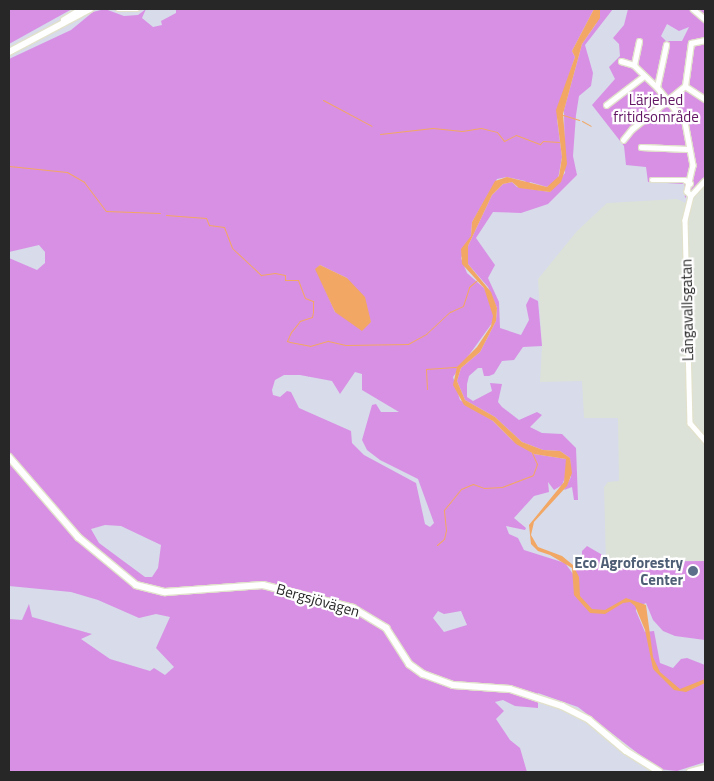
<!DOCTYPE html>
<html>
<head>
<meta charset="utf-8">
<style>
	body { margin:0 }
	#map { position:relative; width:714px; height:781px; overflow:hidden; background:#d7dbea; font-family:"Titillium Web",sans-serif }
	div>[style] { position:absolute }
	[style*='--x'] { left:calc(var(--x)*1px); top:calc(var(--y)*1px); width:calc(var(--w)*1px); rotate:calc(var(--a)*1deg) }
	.industrial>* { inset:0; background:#dde2d8 }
	.green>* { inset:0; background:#d890e4 }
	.water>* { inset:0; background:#f2a764 }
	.stream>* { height:1px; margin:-0.5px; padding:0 0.5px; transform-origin:0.5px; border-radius:0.5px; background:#f2a764 }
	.roads { filter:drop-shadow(1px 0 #e1e1cc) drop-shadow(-1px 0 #e1e1cc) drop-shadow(0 1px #e1e1cc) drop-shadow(0 -1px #e1e1cc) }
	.street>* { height:4.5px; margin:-2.25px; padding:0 2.25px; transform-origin:2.25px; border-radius:2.25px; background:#fff }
	.secondary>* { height:6px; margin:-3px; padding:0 3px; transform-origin:3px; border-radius:3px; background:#fff }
	.dots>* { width:14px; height:14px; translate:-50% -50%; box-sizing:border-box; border:2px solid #fff; border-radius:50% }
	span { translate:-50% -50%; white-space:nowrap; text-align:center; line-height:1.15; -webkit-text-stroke:4.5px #fff; paint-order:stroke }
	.park-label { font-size:15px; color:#631664 }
	.street-label { font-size:15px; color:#272727 }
	.service-label { font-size:15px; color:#4e5e75; font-weight:700 }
	.right { translate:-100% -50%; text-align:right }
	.frame { position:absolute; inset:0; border:10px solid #272727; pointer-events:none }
</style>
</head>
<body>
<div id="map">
	<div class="industrial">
		<i style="clip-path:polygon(705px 185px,705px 561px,606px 562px,604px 487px,608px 482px,619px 481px,618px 418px,584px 418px,582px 381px,540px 382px,542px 346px,538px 279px,577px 231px,607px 203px,677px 199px,690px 205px)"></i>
	</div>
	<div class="green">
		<i style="clip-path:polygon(9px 9px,72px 9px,9px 44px)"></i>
		<i style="clip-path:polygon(evenodd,105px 9px,124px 16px,138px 15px,146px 9px,142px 18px,153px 27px,162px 25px,161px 21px,176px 13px,176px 9px,594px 9px,572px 51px,575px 57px,559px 105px,557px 119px,562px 157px,558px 179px,547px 187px,530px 182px,528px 185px,525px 181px,507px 177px,497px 179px,472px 222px,471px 236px,461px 258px,467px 273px,484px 288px,493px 309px,493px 322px,453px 377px,460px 400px,493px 421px,512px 440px,534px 454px,566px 459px,567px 473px,562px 485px,554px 490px,548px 482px,549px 492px,534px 496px,514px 518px,526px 528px,525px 530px,506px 526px,509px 534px,518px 538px,524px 550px,565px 563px,573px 574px,582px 563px,582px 551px,587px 546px,606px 557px,606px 562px,705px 561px,705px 640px,675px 636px,663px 631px,653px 620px,646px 603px,636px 608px,636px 611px,645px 632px,654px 631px,660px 663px,673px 668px,681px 659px,687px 658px,705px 665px,705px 762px,677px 771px,658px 769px,578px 707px,538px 693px,538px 708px,515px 706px,503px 700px,495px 702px,504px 711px,496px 719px,510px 740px,520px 748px,527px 772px,9px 772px,9px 619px,22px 620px,29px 604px,32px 617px,92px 634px,81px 639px,110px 659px,150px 671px,154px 668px,165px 675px,174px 667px,156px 648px,170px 617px,156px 614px,139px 618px,98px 600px,71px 592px,9px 586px,9px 258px,37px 270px,45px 263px,45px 252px,39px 245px,9px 252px,9px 59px,71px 30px,93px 12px,105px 9px,320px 265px,347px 278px,371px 322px,335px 312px,316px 269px,320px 265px,105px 9px,355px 372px,362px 374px,362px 390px,399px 412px,381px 412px,376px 404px,372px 405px,362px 440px,367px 450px,380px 460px,418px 479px,434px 523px,430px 527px,425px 524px,416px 483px,364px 455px,352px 443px,351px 431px,299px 408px,291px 392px,287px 391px,280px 397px,273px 395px,272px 390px,275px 380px,284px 375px,300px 375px,332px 381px,340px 394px,355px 372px,105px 9px,105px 525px,121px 526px,161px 545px,158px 568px,152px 577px,145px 577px,99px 543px,91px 529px,105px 525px,105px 9px,438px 611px,444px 614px,461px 611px,467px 625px,444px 632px,433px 618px,438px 611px)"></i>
		<i style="clip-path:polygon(600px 9px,613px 9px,585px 45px,593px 73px,591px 86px,579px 96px,576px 115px,573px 156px,577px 175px,548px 204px,521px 213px,493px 212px,476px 238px,495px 265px,488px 278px,499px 302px,500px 328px,521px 335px,529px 320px,526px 305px,530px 297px,538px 301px,542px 346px,523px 347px,514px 360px,502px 361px,494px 374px,489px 376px,484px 376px,482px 368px,478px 368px,469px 376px,467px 384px,467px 397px,473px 401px,492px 391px,490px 383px,502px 384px,498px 402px,502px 407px,519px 420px,537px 412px,542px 415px,530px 427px,542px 433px,562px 434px,576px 448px,578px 500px,574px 500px,572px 487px,564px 490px,571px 477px,570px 458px,560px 451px,543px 450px,522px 442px,495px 417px,465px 400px,457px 381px,461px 368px,480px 352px,496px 321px,497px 308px,488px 287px,468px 264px,468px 246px,492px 195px,503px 184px,512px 182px,517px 187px,550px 192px,565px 173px,564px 110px,582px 44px,596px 24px)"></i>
		<i style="clip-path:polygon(evenodd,628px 9px,705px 9px,705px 176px,685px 198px,684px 184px,648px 182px,646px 167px,626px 165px,624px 146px,592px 105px,615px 79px,609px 67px,620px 56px,619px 44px,613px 38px,624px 25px,628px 9px,667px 24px,679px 31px,689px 27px,682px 41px,666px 41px,661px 36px,667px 24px)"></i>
	</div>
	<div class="water">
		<i style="clip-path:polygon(594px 9px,600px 9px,600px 18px,582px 44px,563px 114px,567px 164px,561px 182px,550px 192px,519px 188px,512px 182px,503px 184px,492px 195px,468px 246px,468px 264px,491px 292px,497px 308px,496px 321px,480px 352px,461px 368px,457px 381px,465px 400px,495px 417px,522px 442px,543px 450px,560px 451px,570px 458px,572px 473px,567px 486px,534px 522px,531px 535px,538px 547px,562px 556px,573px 565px,579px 577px,580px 596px,592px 609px,605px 610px,626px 598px,646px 605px,653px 657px,660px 672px,680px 689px,705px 679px,705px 683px,686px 692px,674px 690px,653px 669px,645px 630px,635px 606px,630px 602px,623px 603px,605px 614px,590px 613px,574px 595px,572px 568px,550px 555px,538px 551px,531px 544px,529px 525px,564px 482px,566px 459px,534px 454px,516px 444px,493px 421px,464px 405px,453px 385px,457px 367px,477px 347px,491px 326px,493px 316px,484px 288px,462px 264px,461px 249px,471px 236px,472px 222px,495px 181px,507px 177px,547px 187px,559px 176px,562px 157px,556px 110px,575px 57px,572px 51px)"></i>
		<i style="clip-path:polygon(320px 265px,347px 278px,365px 297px,371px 322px,362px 331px,335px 312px,315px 269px)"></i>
	</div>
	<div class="stream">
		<i style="--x:323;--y:100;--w:55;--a:28"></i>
		<i style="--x:563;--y:115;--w:17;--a:17"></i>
		<i style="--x:582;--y:121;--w:10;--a:29"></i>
		<i style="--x:380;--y:134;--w:53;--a:-6.5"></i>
		<i style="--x:433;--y:128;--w:29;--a:6"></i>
		<i style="--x:462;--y:131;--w:19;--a:-9"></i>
		<i style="--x:481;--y:128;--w:16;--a:14"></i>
		<i style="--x:497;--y:132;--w:11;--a:52"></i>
		<i style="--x:504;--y:141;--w:13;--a:-27"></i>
		<i style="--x:516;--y:135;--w:26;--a:21"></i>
		<i style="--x:540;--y:144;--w:4;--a:-45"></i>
		<i style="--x:543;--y:141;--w:16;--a:4"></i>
		<i style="--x:9;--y:166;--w:58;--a:5.9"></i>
		<i style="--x:67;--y:172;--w:20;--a:30"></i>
		<i style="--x:84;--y:182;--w:36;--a:53"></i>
		<i style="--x:106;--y:211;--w:54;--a:2.1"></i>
		<i style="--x:166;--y:215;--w:40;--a:4.3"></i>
		<i style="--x:206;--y:218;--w:8;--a:67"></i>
		<i style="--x:209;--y:225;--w:15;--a:8"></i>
		<i style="--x:224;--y:227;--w:22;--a:69"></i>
		<i style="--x:232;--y:248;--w:40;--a:43"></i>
		<i style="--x:261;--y:275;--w:14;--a:-8"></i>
		<i style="--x:275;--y:273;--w:10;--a:11"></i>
		<i style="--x:285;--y:275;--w:5;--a:90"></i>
		<i style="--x:285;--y:280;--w:13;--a:0"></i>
		<i style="--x:298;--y:280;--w:19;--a:69"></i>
		<i style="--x:305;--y:298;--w:9;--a:21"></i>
		<i style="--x:313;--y:301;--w:11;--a:90"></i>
		<i style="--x:313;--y:312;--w:5;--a:101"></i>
		<i style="--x:312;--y:317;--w:13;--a:162"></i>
		<i style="--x:300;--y:321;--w:14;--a:129"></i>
		<i style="--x:291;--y:332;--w:10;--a:114"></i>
		<i style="--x:287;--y:341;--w:3;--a:18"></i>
		<i style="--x:290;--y:342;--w:20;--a:11"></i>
		<i style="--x:310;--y:346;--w:19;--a:-16"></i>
		<i style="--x:328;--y:341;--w:18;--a:13"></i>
		<i style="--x:346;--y:345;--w:62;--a:-0.9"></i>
		<i style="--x:408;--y:344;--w:21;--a:-29"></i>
		<i style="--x:426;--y:334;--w:33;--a:-43"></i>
		<i style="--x:450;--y:312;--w:14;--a:-25"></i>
		<i style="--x:463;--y:306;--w:20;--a:-72"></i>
		<i style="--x:469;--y:287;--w:11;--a:-41"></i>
		<i style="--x:427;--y:389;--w:20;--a:-93"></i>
		<i style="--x:426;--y:369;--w:32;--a:-4"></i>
		<i style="--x:437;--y:545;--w:9;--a:-41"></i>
		<i style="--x:444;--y:539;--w:9;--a:-77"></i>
		<i style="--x:446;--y:530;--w:20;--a:-96"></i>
		<i style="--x:444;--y:510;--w:27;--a:-51"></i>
		<i style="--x:461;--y:489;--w:13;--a:-23"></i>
		<i style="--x:473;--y:484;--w:12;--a:20"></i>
		<i style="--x:484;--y:488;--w:18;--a:-3"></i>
		<i style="--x:502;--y:487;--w:33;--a:-21"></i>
		<i style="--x:533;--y:475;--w:12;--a:-70"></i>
		<i style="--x:537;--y:464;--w:12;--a:-114"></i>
	</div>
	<div class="roads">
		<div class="street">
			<i style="--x:118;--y:9;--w:19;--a:0"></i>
			<i style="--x:693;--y:9;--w:16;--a:40"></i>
			<i style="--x:621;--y:61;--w:14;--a:17"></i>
			<i style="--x:634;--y:65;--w:32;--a:44"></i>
			<i style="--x:657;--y:87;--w:45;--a:51.3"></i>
			<i style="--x:685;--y:122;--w:44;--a:79.5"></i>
			<i style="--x:693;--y:165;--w:27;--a:103"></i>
			<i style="--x:687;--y:191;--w:6;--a:51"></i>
			<i style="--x:634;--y:65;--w:24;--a:-78"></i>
			<i style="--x:685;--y:86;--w:43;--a:-82.1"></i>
			<i style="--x:691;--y:43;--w:14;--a:-12"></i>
			<i style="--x:685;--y:86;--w:24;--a:33"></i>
			<i style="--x:657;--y:87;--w:43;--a:-77.9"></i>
			<i style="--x:606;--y:105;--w:48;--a:-37.3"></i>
			<i style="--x:623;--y:140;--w:14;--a:-51"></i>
			<i style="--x:632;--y:129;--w:68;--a:-39.1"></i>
			<i style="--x:641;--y:147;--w:47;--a:2.4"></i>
			<i style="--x:652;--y:180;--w:33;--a:0"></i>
			<i style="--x:685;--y:180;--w:6;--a:31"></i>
			<i style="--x:705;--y:181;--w:21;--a:133"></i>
			<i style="--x:691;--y:196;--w:25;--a:104"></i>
			<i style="--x:685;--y:220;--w:203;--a:88.6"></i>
			<i style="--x:690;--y:423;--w:23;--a:49"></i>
		</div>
		<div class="secondary">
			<i style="--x:64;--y:20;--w:21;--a:-31"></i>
			<i style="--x:9;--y:52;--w:92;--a:-28"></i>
			<i style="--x:9;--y:457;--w:106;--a:49.2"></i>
			<i style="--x:78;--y:537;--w:75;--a:39.6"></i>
			<i style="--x:136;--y:585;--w:30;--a:14"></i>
			<i style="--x:165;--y:592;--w:98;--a:-4.1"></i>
			<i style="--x:263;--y:585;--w:93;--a:14.3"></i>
			<i style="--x:353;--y:608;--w:39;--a:31"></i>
			<i style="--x:386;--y:628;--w:43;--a:57.4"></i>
			<i style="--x:409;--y:664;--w:17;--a:36"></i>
			<i style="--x:423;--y:674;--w:32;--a:20"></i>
			<i style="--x:453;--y:685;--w:57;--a:4"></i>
			<i style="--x:510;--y:689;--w:55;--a:18.1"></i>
			<i style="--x:562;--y:706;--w:30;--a:27"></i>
			<i style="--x:589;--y:720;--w:48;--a:40"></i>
			<i style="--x:626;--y:751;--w:39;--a:32"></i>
			<i style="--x:690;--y:772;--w:16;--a:-15"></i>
		</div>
	</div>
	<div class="dots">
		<i style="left:693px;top:571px;background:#5c6f8a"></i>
	</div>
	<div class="park-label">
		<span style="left:656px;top:108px">Lärjehed<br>fritidsområde</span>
	</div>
	<div class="street-label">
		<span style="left:687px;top:310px;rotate:-91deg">Långavallsgatan</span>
		<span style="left:318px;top:600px;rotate:16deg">Bergsjövägen</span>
	</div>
	<div class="service-label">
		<span class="right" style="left:683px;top:571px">Eco Agroforestry<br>Center</span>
	</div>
	<div class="frame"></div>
</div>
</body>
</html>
